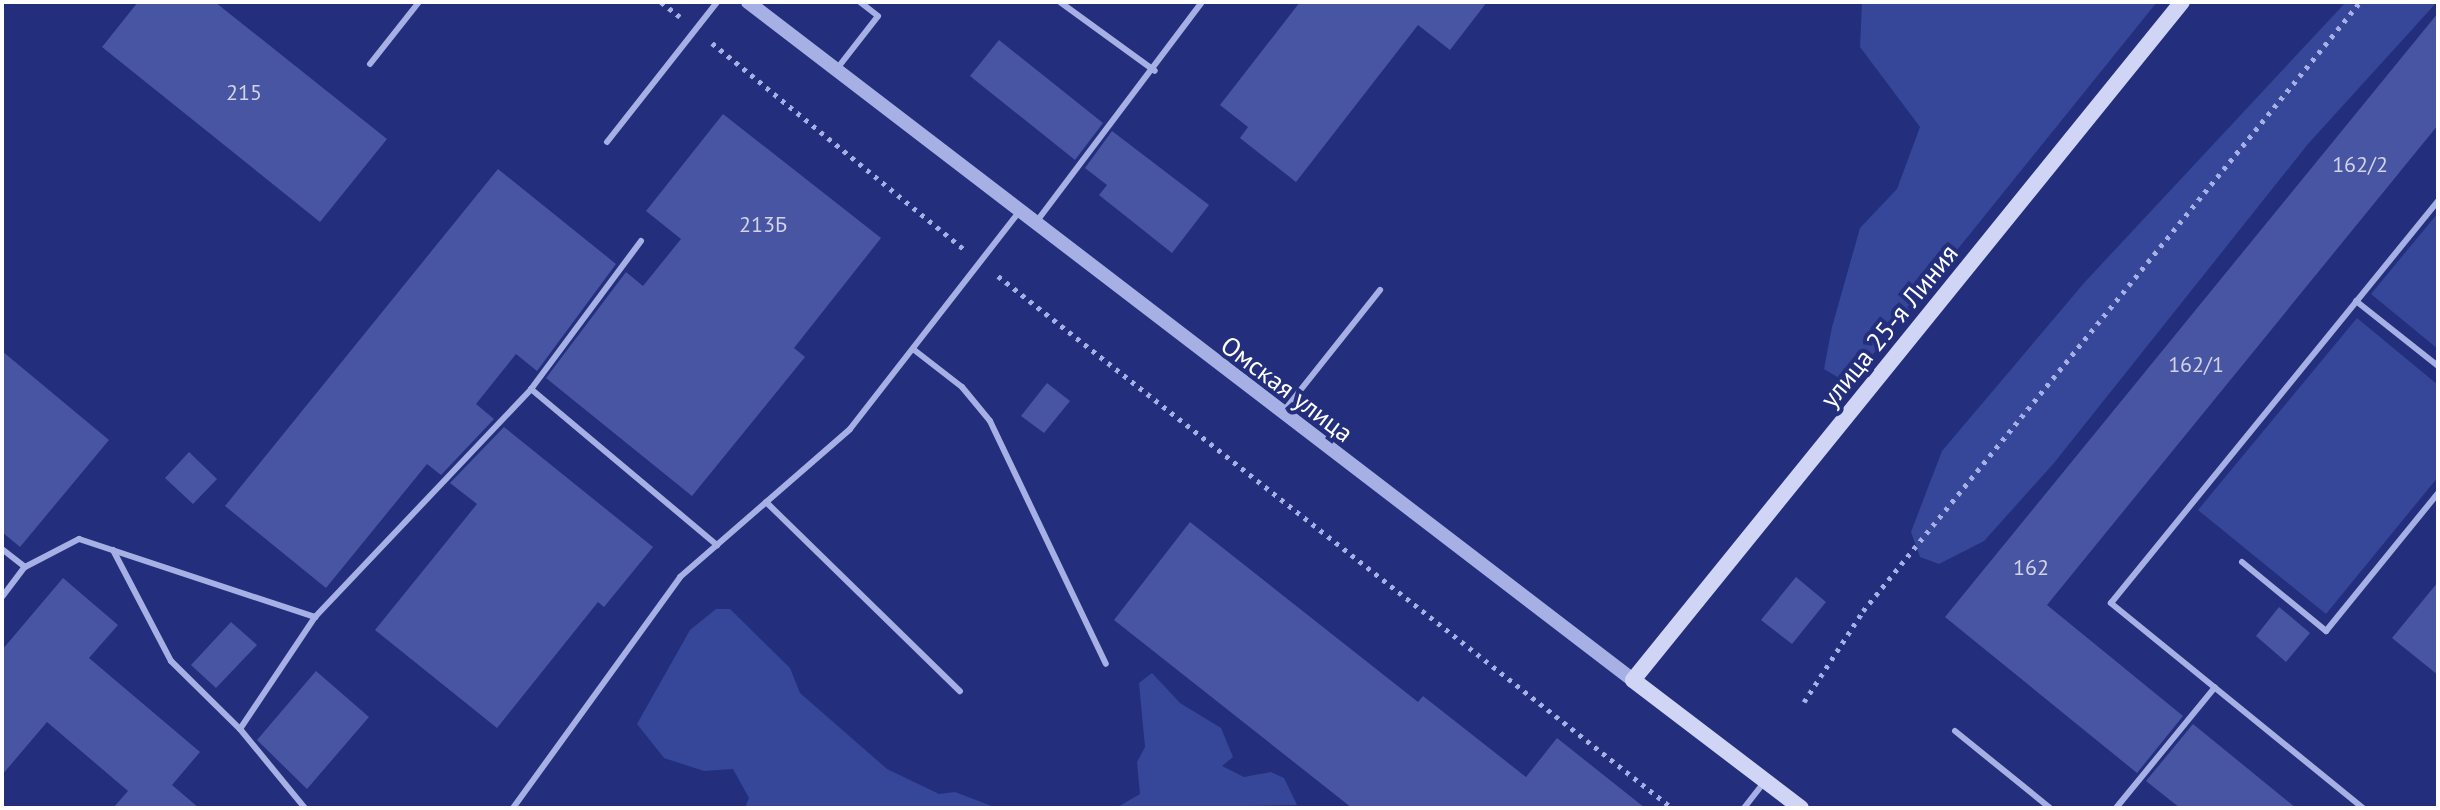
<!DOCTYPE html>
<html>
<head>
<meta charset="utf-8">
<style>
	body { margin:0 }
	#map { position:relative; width:2440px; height:810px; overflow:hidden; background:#232f7c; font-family:"PT Sans",sans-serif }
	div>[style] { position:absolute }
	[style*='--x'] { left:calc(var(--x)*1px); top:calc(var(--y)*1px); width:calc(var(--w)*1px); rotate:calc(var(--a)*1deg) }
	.green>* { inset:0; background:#364699 }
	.building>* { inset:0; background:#4755a3 }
	.path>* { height:5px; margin-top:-2.5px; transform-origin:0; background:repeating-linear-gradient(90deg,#a6b0e5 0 4px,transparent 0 10px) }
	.service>* { height:6px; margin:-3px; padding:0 3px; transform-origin:3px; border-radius:3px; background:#a6b0e5 }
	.tertiary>* { height:14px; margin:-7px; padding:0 7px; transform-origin:7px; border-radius:7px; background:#a6b0e5 }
	.secondary>* { height:16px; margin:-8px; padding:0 8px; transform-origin:8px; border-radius:8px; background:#d0d5f5 }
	span { translate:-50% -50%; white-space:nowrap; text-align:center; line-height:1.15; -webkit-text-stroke:8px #232f7c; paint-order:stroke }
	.number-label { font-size:22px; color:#d1d4e8 }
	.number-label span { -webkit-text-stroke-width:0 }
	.street-label { font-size:26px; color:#fff }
	.frame { position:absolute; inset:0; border:4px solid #fff; pointer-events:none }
</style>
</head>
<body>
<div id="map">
	<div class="green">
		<i style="clip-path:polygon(1862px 2px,2157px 2px,1849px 384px,1824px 369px,1832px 327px,1860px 228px,1897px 189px,1920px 127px,1860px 47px)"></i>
		<i style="clip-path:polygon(2346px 2px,2437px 2px,2308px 144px,2054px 463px,1984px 541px,1939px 564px,1920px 557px,1911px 532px,1942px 451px,2084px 283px)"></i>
		<i style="clip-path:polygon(2438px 213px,2438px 349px,2371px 294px)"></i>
		<i style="clip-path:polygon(2357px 318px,2438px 385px,2438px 477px,2326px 614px,2198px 510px)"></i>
		<i style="clip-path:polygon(716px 609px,730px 609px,790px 668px,800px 693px,887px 769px,939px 794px,955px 792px,997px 808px,745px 808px,749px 798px,733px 769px,704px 771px,664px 758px,637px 724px,690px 630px)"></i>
		<i style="clip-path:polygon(1152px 673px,1180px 703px,1221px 728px,1233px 757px,1222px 766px,1244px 777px,1271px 772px,1284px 778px,1297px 805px,1116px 808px,1140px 794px,1137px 762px,1145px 747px,1139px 683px)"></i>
	</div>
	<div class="building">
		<i style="clip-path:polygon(138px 2px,215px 2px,387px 139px,320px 222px,102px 47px)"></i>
		<i style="clip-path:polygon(1300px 2px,1487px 2px,1450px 50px,1418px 25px,1296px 182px,1240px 138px,1248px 127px,1220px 105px)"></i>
		<i style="clip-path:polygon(2438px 13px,2438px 125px,2047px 605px,2183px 716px,2137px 773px,1945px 617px)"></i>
		<i style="clip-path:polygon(999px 40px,1103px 123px,1075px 160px,970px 76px)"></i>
		<i style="clip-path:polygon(723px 114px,881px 238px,794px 348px,805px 357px,692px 496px,546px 378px,626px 272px,643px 286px,681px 239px,646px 211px)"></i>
		<i style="clip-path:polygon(1112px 131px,1209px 205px,1172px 253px,1099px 195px,1107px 185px,1085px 168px)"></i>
		<i style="clip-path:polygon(498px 169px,616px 264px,537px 371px,516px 354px,476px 404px,494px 419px,441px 475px,427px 464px,326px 588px,225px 506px)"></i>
		<i style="clip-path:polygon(2px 351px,109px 440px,20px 547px,2px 532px)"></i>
		<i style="clip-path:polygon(1047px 383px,1070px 401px,1044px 433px,1021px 416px)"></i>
		<i style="clip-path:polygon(504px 427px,653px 547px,604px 607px,598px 602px,497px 728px,375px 630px,477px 504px,450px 483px)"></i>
		<i style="clip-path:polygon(189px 452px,217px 479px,193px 504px,165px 478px)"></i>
		<i style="clip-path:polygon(1190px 522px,1418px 702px,1423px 696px,1526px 777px,1557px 738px,1645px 808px,1352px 808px,1114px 620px)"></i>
		<i style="clip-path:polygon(1796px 577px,1826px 602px,1792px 644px,1761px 620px)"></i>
		<i style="clip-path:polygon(63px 578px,118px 625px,89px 658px,200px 752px,172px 785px,199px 808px,113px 808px,128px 791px,47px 722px,2px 775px,2px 650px)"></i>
		<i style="clip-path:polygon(2438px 582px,2438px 675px,2392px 638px)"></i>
		<i style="clip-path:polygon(2279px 607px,2310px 633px,2286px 662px,2256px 636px)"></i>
		<i style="clip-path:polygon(231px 622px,257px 645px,216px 688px,191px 665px)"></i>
		<i style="clip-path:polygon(316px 671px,369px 717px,307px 789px,257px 740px)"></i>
		<i style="clip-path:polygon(2193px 724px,2296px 808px,2180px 808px,2146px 781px)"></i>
	</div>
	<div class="path">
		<i style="--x:661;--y:2;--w:24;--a:38"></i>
		<i style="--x:712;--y:43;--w:327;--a:39.3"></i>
		<i style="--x:998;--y:276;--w:859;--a:38.28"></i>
		<i style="--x:1804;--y:702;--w:108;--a:-57"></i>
		<i style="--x:1863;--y:611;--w:786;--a:-50.78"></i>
	</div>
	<div class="service">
		<i style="--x:1060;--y:2;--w:117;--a:36"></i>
		<i style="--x:370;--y:64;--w:79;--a:-51.7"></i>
		<i style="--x:836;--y:70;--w:68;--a:-52.1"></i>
		<i style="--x:878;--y:16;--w:23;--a:-142"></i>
		<i style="--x:607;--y:142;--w:178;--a:-51.8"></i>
		<i style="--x:1037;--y:221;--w:274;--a:-53"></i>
		<i style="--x:641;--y:241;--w:184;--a:126.6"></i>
		<i style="--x:531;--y:389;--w:243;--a:40"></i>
		<i style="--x:2356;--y:301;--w:105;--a:38.4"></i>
		<i style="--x:913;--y:349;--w:62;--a:37.8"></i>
		<i style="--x:962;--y:387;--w:44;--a:50.5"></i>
		<i style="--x:990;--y:421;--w:269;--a:64.5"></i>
		<i style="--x:1283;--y:412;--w:156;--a:-51.5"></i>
		<i style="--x:766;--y:502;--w:271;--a:44.3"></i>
		<i style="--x:2;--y:549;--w:29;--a:38"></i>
		<i style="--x:25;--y:567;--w:61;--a:-27.4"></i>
		<i style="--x:79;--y:539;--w:249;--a:18.3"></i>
		<i style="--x:315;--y:617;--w:314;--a:-46.5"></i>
		<i style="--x:113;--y:550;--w:125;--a:62.4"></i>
		<i style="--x:171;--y:661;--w:97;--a:44.6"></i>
		<i style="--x:240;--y:729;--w:135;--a:-56.2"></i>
		<i style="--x:2242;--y:562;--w:109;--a:39.4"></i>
		<i style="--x:2326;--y:631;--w:178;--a:-50.9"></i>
		<i style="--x:2;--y:597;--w:38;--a:-53"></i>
		<i style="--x:240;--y:729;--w:102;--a:50.6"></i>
		<i style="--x:1955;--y:731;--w:122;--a:39"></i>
		<i style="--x:513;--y:808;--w:285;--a:-54.1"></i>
		<i style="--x:680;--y:577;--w:225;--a:-41"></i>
		<i style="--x:850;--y:429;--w:275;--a:-52.1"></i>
		<i style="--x:1744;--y:808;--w:33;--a:-52"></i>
		<i style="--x:2116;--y:808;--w:156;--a:-50.7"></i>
		<i style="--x:2363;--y:808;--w:325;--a:-140.9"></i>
		<i style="--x:2111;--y:603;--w:518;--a:-50.87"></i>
	</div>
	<div class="tertiary">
		<i style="--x:748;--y:2;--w:1115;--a:37.46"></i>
	</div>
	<div class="secondary">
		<i style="--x:1801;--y:808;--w:211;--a:-142.7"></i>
		<i style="--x:1633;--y:680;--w:872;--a:-51"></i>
	</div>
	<div class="number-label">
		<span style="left:244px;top:93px">215</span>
		<span style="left:2360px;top:165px">162/2</span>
		<span style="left:763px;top:225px">213Б</span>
		<span style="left:2196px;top:365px">162/1</span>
		<span style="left:2031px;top:568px">162</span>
	</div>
	<div class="street-label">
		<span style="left:1889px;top:326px;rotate:-51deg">улица 25-я Линия</span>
		<span style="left:1287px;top:389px;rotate:37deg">Омская улица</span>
	</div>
	<div class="frame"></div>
</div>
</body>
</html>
